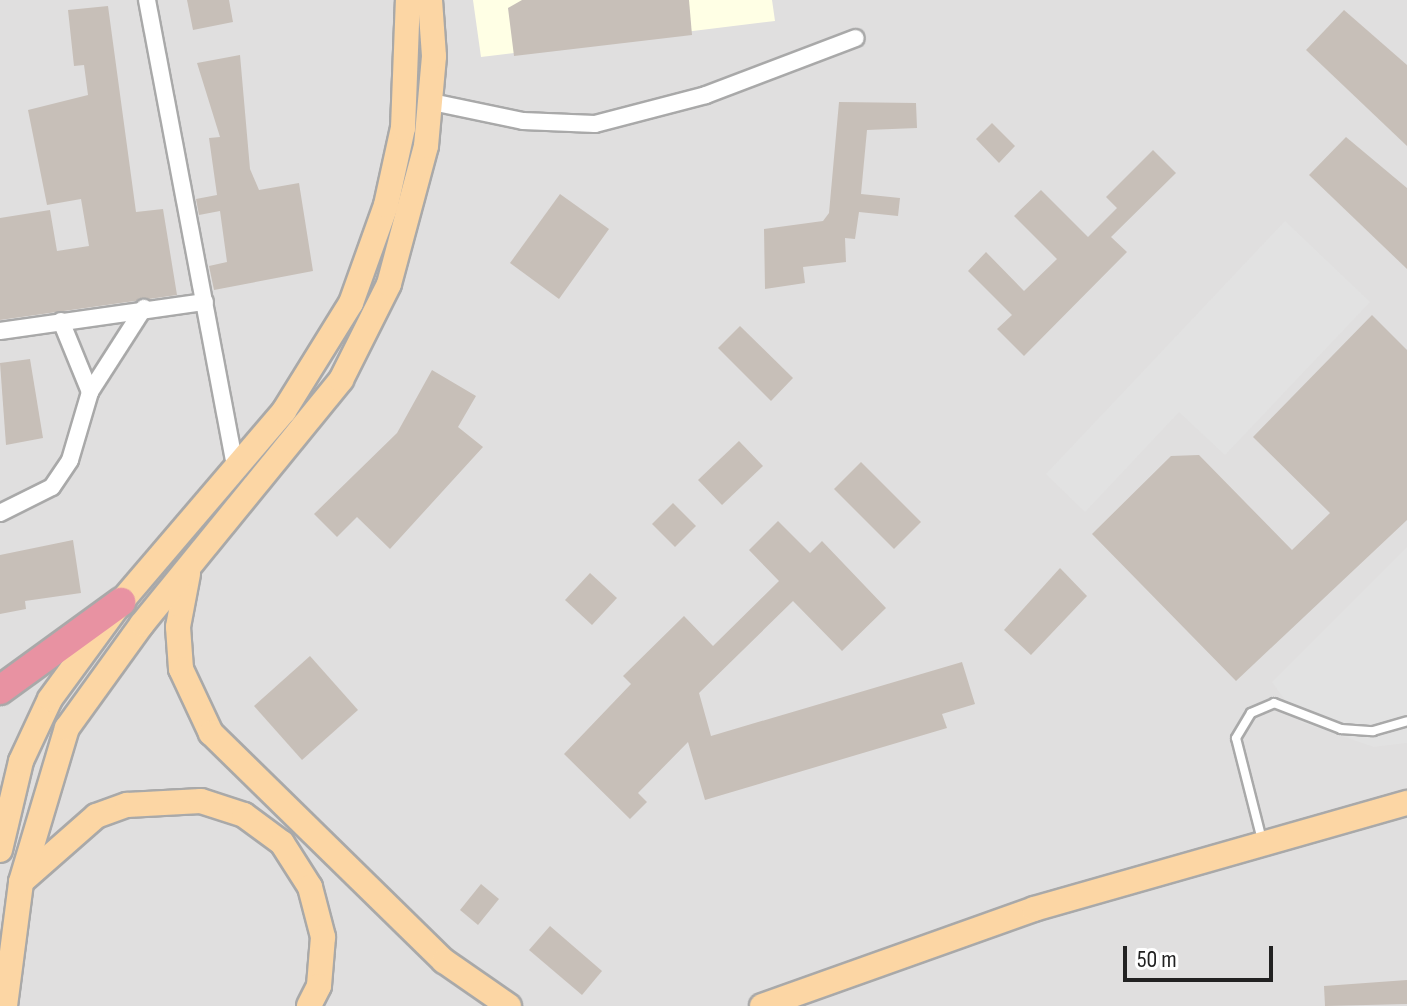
<!DOCTYPE html>
<html>
<head>
<meta charset="utf-8">
<style>
	body { margin:0 }
	#map { position:relative; width:1407px; height:1006px; overflow:hidden; background:#f2efe9; font-family:"Sofia Sans Condensed",sans-serif }
	div>[style] { position:absolute }
	[style*='--x'] { left:calc(var(--x)*1px); top:calc(var(--y)*1px); width:calc(var(--w)*1px); rotate:calc(var(--a)*1deg) }
	.residential>* { inset:0; background:#e0dfdf }
	.education>* { inset:0; background:#ffffe5 }
	.parking>* { inset:0; background:#e2e2e2 }
	.building>* { inset:0; background:#c7bfb8 }
	.roads { filter:drop-shadow(2px 0 #a9a9a9) drop-shadow(-2px 0 #a9a9a9) drop-shadow(0 2px #a9a9a9) drop-shadow(0 -2px #a9a9a9) }
	.lane>* { height:8px; margin:-4px; padding:0 4px; transform-origin:4px; border-radius:4px; background:#fff }
	.street>* { height:16px; margin:-8px; padding:0 8px; transform-origin:8px; border-radius:8px; background:#fff }
	.primary>* { height:24px; margin:-12px; padding:0 12px; transform-origin:12px; border-radius:12px; background:#fcd6a4 }
	.highway>* { height:28px; margin:-14px; padding:0 14px; transform-origin:14px; border-radius:14px; background:#e892a2 }
	span { translate:-50% -50%; white-space:nowrap; text-align:center; line-height:1.15; -webkit-text-stroke:6px #fff; paint-order:stroke }
	.scale { position:absolute; left:1123px; top:946px; width:150px; height:36px; box-sizing:border-box; border:4px solid #222; border-top:0; padding-left:10px; font-size:24px; line-height:28px; white-space:nowrap; color:#222; -webkit-text-stroke:6px #fff; paint-order:stroke }
</style>
</head>
<body>
<div id="map">
	<div class="residential">
		<i style="clip-path:polygon(0 0,1407px 0,1407px 1006px,0 1006px)"></i>
	</div>
	<div class="education">
		<i style="clip-path:polygon(473px 0,772px 0,775px 21px,481px 57px)"></i>
	</div>
	<div class="parking">
		<i style="clip-path:polygon(1285px 221px,1370px 302px,1225px 455px,1179px 412px,1085px 512px,1046px 474px)"></i>
		<i style="clip-path:polygon(1407px 547px,1407px 743px,1374px 747px,1301px 722px,1272px 682px)"></i>
	</div>
	<div class="building">
		<i style="clip-path:polygon(187px 0,229px 0,233px 22px,193px 30px)"></i>
		<i style="clip-path:polygon(522px 0,689px 0,692px 35px,514px 56px,508px 8px)"></i>
		<i style="clip-path:polygon(108px 6px,136px 212px,163px 209px,177px 295px,0 320px,0 218px,50px 210px,57px 251px,89px 246px,81px 199px,47px 205px,28px 110px,88px 95px,84px 65px,74px 66px,68px 10px)"></i>
		<i style="clip-path:polygon(1344px 10px,1407px 65px,1407px 146px,1306px 50px)"></i>
		<i style="clip-path:polygon(240px 55px,250px 169px,259px 190px,299px 183px,313px 271px,214px 290px,209px 266px,227px 262px,220px 211px,199px 215px,196px 199px,217px 195px,209px 138px,220px 137px,197px 63px)"></i>
		<i style="clip-path:polygon(839px 102px,916px 103px,917px 128px,867px 130px,861px 194px,900px 198px,898px 216px,859px 212px,855px 239px,845px 238px,846px 262px,803px 267px,805px 283px,765px 289px,764px 229px,823px 221px,829px 213px)"></i>
		<i style="clip-path:polygon(992px 123px,1015px 146px,999px 163px,976px 139px)"></i>
		<i style="clip-path:polygon(1346px 137px,1407px 188px,1407px 269px,1309px 175px)"></i>
		<i style="clip-path:polygon(1153px 150px,1176px 173px,1111px 237px,1127px 252px,1024px 356px,997px 329px,1012px 315px,968px 271px,986px 252px,1024px 291px,1057px 259px,1014px 216px,1041px 190px,1088px 237px,1117px 208px,1106px 197px)"></i>
		<i style="clip-path:polygon(560px 194px,609px 229px,559px 299px,510px 263px)"></i>
		<i style="clip-path:polygon(1372px 315px,1407px 350px,1407px 520px,1236px 681px,1092px 534px,1171px 456px,1199px 455px,1292px 550px,1330px 513px,1253px 437px)"></i>
		<i style="clip-path:polygon(740px 326px,793px 378px,771px 401px,718px 348px)"></i>
		<i style="clip-path:polygon(30px 359px,43px 438px,6px 445px,0 363px)"></i>
		<i style="clip-path:polygon(432px 370px,476px 396px,458px 427px,483px 447px,390px 549px,357px 517px,337px 537px,314px 514px,397px 433px)"></i>
		<i style="clip-path:polygon(739px 441px,763px 466px,722px 505px,698px 480px)"></i>
		<i style="clip-path:polygon(861px 462px,921px 522px,894px 549px,834px 489px)"></i>
		<i style="clip-path:polygon(673px 503px,696px 526px,675px 547px,652px 524px)"></i>
		<i style="clip-path:polygon(778px 521px,810px 553px,822px 541px,886px 608px,842px 651px,793px 601px,699px 693px,711px 736px,962px 662px,975px 704px,942px 714px,947px 728px,705px 800px,688px 742px,638px 793px,647px 802px,630px 819px,564px 754px,631px 684px,623px 676px,684px 616px,713px 646px,779px 581px,749px 550px)"></i>
		<i style="clip-path:polygon(73px 540px,81px 593px,25px 601px,26px 609px,0 614px,0 555px)"></i>
		<i style="clip-path:polygon(1060px 568px,1087px 596px,1031px 655px,1004px 630px)"></i>
		<i style="clip-path:polygon(590px 573px,617px 598px,592px 625px,565px 600px)"></i>
		<i style="clip-path:polygon(310px 656px,358px 710px,302px 760px,254px 706px)"></i>
		<i style="clip-path:polygon(481px 884px,499px 899px,478px 925px,460px 910px)"></i>
		<i style="clip-path:polygon(550px 926px,602px 971px,582px 995px,529px 950px)"></i>
		<i style="clip-path:polygon(1407px 980px,1407px 1004px,1325px 1006px,1324px 986px)"></i>
	</div>
	<div class="roads">
		<div class="lane">
			<i style="--x:1262;--y:840;--w:105;--a:-104.3"></i>
			<i style="--x:1236;--y:738;--w:29;--a:-59"></i>
			<i style="--x:1251;--y:713;--w:25;--a:-23"></i>
			<i style="--x:1274;--y:703;--w:72;--a:21.2"></i>
			<i style="--x:1341;--y:729;--w:32;--a:4"></i>
			<i style="--x:1373;--y:731;--w:35;--a:-16"></i>
		</div>
		<div class="street">
			<i style="--x:147;--y:0;--w:477;--a:79.3"></i>
			<i style="--x:432;--y:102;--w:93;--a:11.8"></i>
			<i style="--x:523;--y:121;--w:72;--a:2.4"></i>
			<i style="--x:595;--y:124;--w:115;--a:-14.6"></i>
			<i style="--x:706;--y:95;--w:160;--a:-20.8"></i>
			<i style="--x:61;--y:321;--w:77;--a:67.8"></i>
			<i style="--x:0;--y:331;--w:207;--a:-8.1"></i>
			<i style="--x:0;--y:513;--w:58;--a:-26.6"></i>
			<i style="--x:52;--y:487;--w:32;--a:-56"></i>
			<i style="--x:70;--y:460;--w:71;--a:-73.6"></i>
			<i style="--x:90;--y:392;--w:100;--a:-57.3"></i>
		</div>
		<div class="primary">
			<i style="--x:188;--y:574;--w:54;--a:100.7"></i>
			<i style="--x:178;--y:627;--w:42;--a:85.9"></i>
			<i style="--x:181;--y:669;--w:71;--a:64.9"></i>
			<i style="--x:211;--y:733;--w:326;--a:44.4"></i>
			<i style="--x:444;--y:961;--w:79;--a:34.7"></i>
			<i style="--x:0;--y:850;--w:91;--a:-76.7"></i>
			<i style="--x:21;--y:761;--w:68;--a:-64.9"></i>
			<i style="--x:50;--y:699;--w:120;--a:-53.8"></i>
			<i style="--x:121;--y:602;--w:251;--a:-49.5"></i>
			<i style="--x:284;--y:411;--w:127;--a:-58.2"></i>
			<i style="--x:351;--y:303;--w:104;--a:-70.3"></i>
			<i style="--x:386;--y:205;--w:79;--a:-77.6"></i>
			<i style="--x:403;--y:128;--w:128;--a:-87.8"></i>
			<i style="--x:21;--y:882;--w:100;--a:-41.3"></i>
			<i style="--x:96;--y:816;--w:33;--a:-20"></i>
			<i style="--x:127;--y:805;--w:74;--a:-3.1"></i>
			<i style="--x:201;--y:801;--w:45;--a:18"></i>
			<i style="--x:244;--y:815;--w:47;--a:36.4"></i>
			<i style="--x:282;--y:843;--w:52;--a:57.5"></i>
			<i style="--x:310;--y:887;--w:52;--a:75.4"></i>
			<i style="--x:323;--y:937;--w:49;--a:94.7"></i>
			<i style="--x:319;--y:986;--w:22;--a:117"></i>
			<i style="--x:5;--y:1006;--w:125;--a:-82.6"></i>
			<i style="--x:21;--y:882;--w:161;--a:-73.4"></i>
			<i style="--x:67;--y:728;--w:128;--a:-54.2"></i>
			<i style="--x:142;--y:624;--w:315;--a:-50.8"></i>
			<i style="--x:341;--y:380;--w:107;--a:-63.4"></i>
			<i style="--x:389;--y:284;--w:143;--a:-75"></i>
			<i style="--x:426;--y:146;--w:90;--a:-84.9"></i>
			<i style="--x:434;--y:56;--w:56;--a:-94.1"></i>
			<i style="--x:762;--y:1006;--w:289;--a:-19.6"></i>
			<i style="--x:1034;--y:909;--w:388;--a:-15.9"></i>
		</div>
		<div class="highway">
			<i style="--x:0;--y:690;--w:150;--a:-36"></i>
		</div>
	</div>
	<div class="scale">50 m</div>
</div>
</body>
</html>
